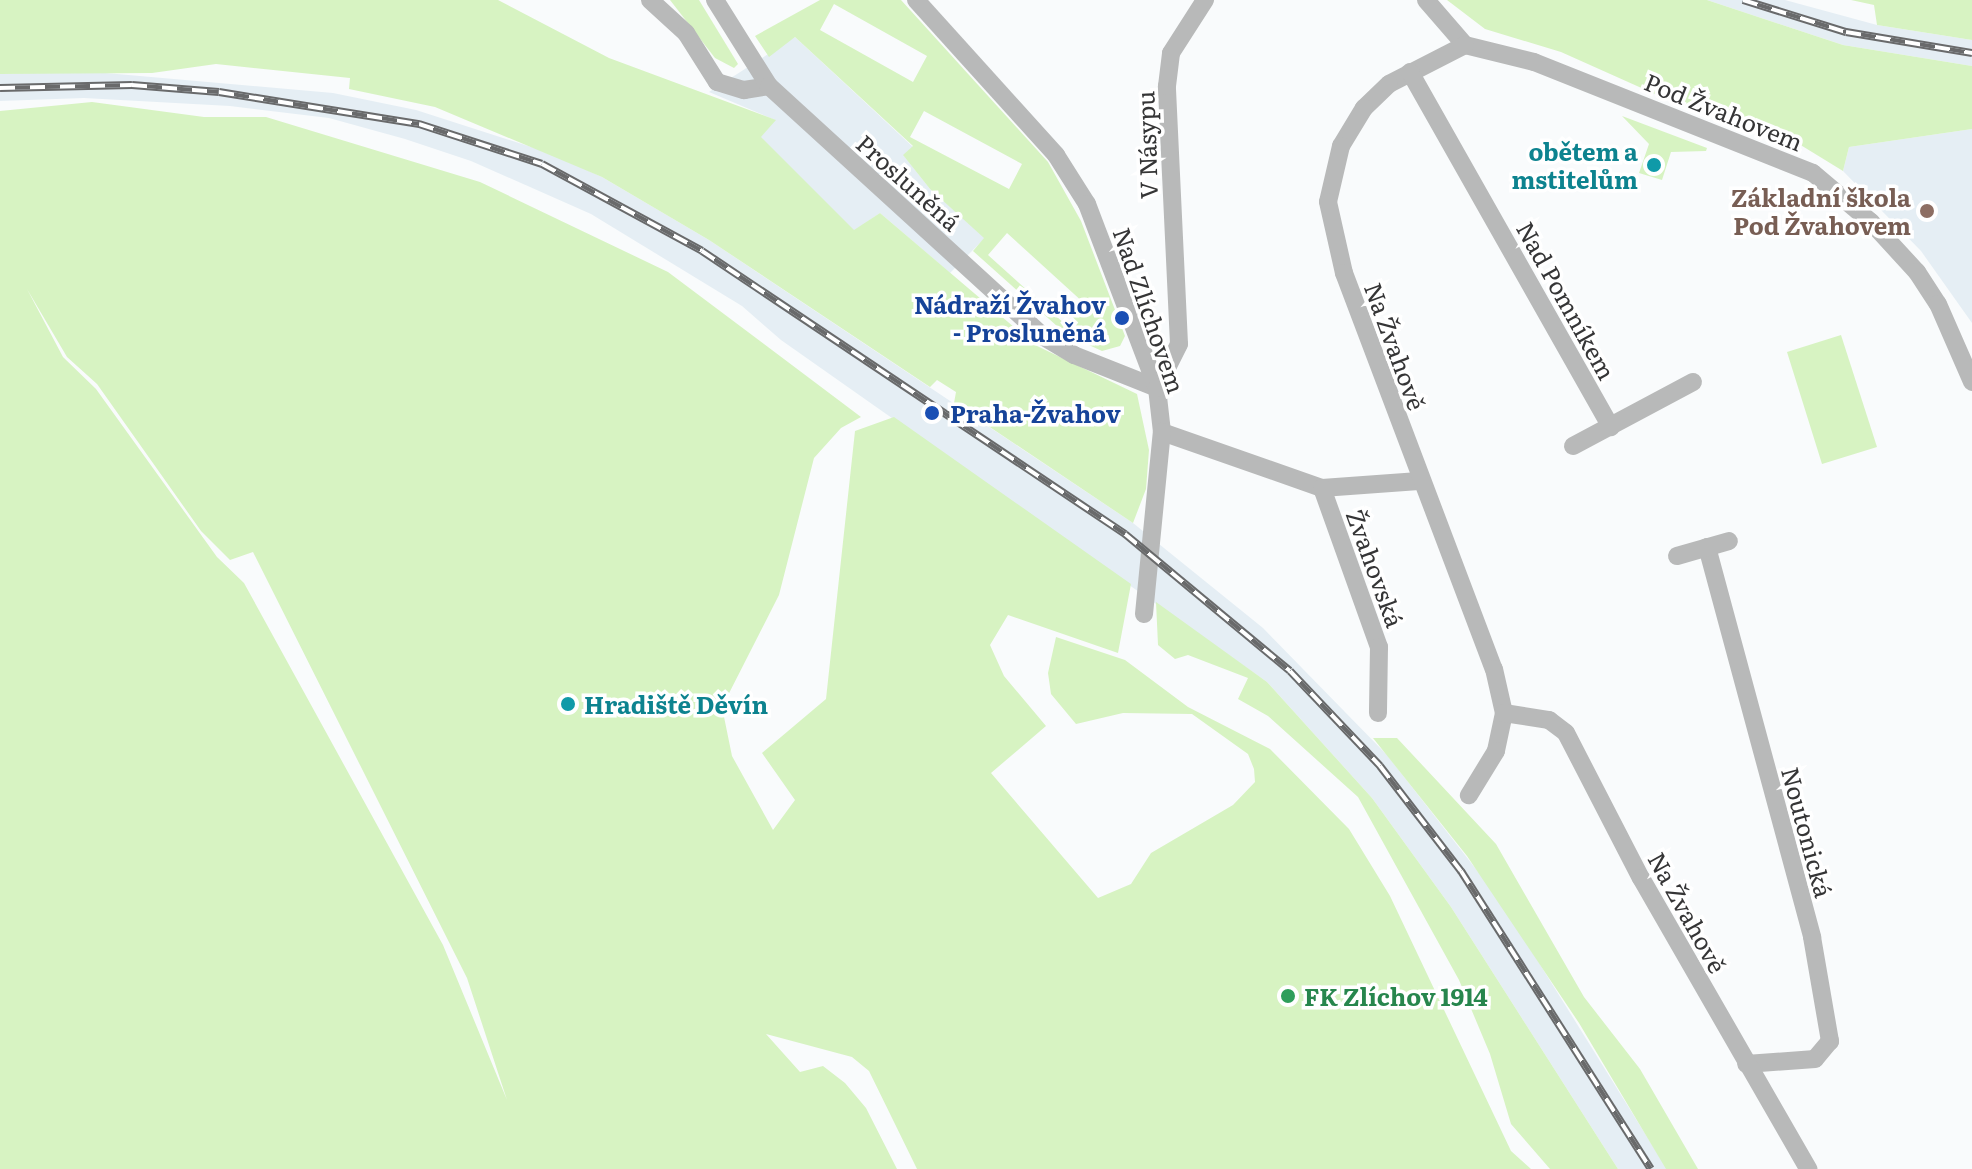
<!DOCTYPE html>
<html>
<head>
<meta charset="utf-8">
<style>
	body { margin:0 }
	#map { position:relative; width:1972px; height:1169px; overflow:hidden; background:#f9fbfc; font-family:Literata,serif }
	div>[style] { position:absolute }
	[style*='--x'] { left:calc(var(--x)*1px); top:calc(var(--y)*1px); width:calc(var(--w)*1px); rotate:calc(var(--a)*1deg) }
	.built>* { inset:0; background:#e5eef4 }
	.green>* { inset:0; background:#d7f3c2 }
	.minor>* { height:18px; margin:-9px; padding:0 9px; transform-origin:9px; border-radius:9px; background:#b8b9b9 }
	.rail>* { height:8px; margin-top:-4px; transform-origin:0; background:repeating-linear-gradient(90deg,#fff 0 15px,#696a6b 0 30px); box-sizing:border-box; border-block:2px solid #696a6b }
	.dots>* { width:22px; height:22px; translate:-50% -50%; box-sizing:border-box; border:4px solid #fff; border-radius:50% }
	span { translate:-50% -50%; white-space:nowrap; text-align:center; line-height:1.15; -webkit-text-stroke:7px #fff; paint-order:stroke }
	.street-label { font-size:24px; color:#353536 }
	.culture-label { font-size:24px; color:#0d838f; font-weight:700 }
	.right { translate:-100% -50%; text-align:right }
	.left { translate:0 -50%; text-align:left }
	.education-label { font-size:24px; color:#785e54; font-weight:700 }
	.transit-label { font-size:24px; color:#164399; font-weight:700 }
	.leisure-label { font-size:24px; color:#27864d; font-weight:700 }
</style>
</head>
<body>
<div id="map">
	<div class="built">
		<i style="clip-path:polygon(1707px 0,1785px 0,1877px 25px,1972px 40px,1972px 66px,1843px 45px)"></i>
		<i style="clip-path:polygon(795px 37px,913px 147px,904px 156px,930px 189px,985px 238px,950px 273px,880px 213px,854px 231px,760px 137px,775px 120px,709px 92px)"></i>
		<i style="clip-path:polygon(83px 71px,333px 93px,416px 110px,547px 152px,602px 177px,709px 240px,1133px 523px,1263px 628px,1387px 755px,1500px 900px,1667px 1169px,1618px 1169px,1451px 907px,1372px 798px,1267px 682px,781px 340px,742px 306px,591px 214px,471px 161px,405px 139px,329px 118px,230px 106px,84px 98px,0 101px,0 74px)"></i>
		<i style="clip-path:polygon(1972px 129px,1972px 323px,1921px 251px,1843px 171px,1849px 147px)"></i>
	</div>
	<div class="green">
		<i style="clip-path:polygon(0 0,498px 0,609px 58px,776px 120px,761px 137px,854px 230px,880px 213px,1035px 345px,1137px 394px,1149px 450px,1146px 489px,1133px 523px,954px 403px,956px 392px,937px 380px,930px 387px,709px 240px,602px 177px,435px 107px,349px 89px,350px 78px,216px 64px,152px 73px,0 74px)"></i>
		<i style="clip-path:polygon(670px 0,699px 0,738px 64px,734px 68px,715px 58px)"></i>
		<i style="clip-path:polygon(evenodd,820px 0,901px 0,1048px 162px,1081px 221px,1125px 336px,1120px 346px,1102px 351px,1067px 335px,973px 251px,984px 238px,930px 189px,903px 155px,913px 146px,795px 37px,769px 57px,755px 36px,820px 0,834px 4px,927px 56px,913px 82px,820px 30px,834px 4px,820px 0,924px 111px,1022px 164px,1009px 189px,910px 137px,924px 111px,820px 0,1007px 233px,1085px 304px,1066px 325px,988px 255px,1007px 233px)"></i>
		<i style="clip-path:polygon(1447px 0,1707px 0,1843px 45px,1972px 66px,1972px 129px,1849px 147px,1843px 171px,1781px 133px,1675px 103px,1561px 52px,1485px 29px)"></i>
		<i style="clip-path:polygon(1851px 0,1972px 0,1972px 40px,1877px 25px,1874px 5px)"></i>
		<i style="clip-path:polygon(evenodd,92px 102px,204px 117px,266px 117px,480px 182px,668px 272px,861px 417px,841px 428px,814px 458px,779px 595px,722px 707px,732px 756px,773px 830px,795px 800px,762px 753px,826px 699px,855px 431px,894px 417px,1131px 584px,1118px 653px,1008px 615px,990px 645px,1004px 676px,1046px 726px,991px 773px,1098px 898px,1131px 884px,1151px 853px,1233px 805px,1255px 782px,1254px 769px,1248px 754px,1192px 714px,1123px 713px,1076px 724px,1051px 694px,1048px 673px,1056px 637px,1125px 660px,1188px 707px,1270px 749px,1349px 829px,1390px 896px,1511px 1151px,1531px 1169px,917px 1169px,869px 1071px,852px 1057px,766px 1034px,800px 1072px,823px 1066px,845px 1083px,866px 1108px,897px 1169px,0 1169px,0 111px,92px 102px,27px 289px,67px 357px,97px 384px,201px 531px,230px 560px,253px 552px,467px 978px,507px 1100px,443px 945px,244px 583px,217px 557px,96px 389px,63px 357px,27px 289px)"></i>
		<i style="clip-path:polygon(1622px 116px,1707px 148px,1706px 151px,1671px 152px,1662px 180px,1639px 173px,1649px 144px)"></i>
		<i style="clip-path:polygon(1841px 335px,1877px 447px,1822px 464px,1787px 352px)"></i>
		<i style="clip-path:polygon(1156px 602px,1267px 682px,1372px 798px,1451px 907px,1618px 1169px,1550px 1169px,1511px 1124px,1490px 1054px,1459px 980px,1358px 797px,1268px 716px,1238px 699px,1248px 678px,1188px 655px,1175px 659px,1158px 645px)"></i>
		<i style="clip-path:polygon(1373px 738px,1397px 738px,1496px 844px,1584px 997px,1640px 1069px,1698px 1169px,1666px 1169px,1579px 1023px,1467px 856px)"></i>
	</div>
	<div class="minor">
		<i style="--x:650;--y:0;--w:49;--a:42.5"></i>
		<i style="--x:686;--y:33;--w:58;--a:57.7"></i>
		<i style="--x:717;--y:82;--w:28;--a:17"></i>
		<i style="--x:744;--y:90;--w:25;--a:-9"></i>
		<i style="--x:715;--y:0;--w:102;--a:57.9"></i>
		<i style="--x:769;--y:86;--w:372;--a:42.4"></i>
		<i style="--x:1044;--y:337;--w:35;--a:31"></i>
		<i style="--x:1074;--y:355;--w:89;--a:21.7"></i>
		<i style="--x:916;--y:0;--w:209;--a:47.9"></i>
		<i style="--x:1056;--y:155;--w:58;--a:57.7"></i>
		<i style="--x:1087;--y:204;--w:197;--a:69.2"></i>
		<i style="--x:1157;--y:388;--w:44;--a:83.5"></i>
		<i style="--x:1162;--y:432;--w:170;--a:19.3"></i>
		<i style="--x:1322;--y:488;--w:97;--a:-4.1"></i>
		<i style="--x:1426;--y:0;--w:60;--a:49.1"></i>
		<i style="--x:1465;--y:45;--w:71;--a:13.8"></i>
		<i style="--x:1534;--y:62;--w:300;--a:21.7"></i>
		<i style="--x:1813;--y:173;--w:76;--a:40.2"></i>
		<i style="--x:1871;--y:222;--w:68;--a:47.4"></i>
		<i style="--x:1917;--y:272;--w:38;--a:57"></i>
		<i style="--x:1938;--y:304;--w:85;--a:66.4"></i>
		<i style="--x:1465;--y:45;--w:85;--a:152.8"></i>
		<i style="--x:1389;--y:84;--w:35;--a:136"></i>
		<i style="--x:1364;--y:108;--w:44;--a:121.2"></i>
		<i style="--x:1341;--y:146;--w:57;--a:103.1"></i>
		<i style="--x:1328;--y:202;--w:73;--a:77.3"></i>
		<i style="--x:1344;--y:273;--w:423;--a:69.3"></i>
		<i style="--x:1494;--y:669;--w:45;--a:77.2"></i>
		<i style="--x:1504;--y:713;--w:39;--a:102"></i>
		<i style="--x:1496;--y:751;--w:52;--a:121.5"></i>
		<i style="--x:1410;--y:72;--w:408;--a:60.5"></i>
		<i style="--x:1157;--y:388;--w:49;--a:-63.4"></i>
		<i style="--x:1179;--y:344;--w:258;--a:-92.7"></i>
		<i style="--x:1167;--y:86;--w:33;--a:-83"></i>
		<i style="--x:1171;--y:53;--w:63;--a:-57.3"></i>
		<i style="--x:1573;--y:446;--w:136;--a:-28.1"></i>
		<i style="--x:1322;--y:488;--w:169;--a:70.3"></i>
		<i style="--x:1379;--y:647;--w:66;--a:90.9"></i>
		<i style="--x:1707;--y:547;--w:404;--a:74.9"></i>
		<i style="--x:1812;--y:937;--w:106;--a:80.2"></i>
		<i style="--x:1830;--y:1041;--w:23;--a:130"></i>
		<i style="--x:1815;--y:1059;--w:69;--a:175.9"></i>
		<i style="--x:1677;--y:556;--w:54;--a:-16.1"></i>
		<i style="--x:1144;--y:614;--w:183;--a:-84.4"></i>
		<i style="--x:1504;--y:713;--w:46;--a:8.8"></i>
		<i style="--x:1549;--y:720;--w:21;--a:37"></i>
		<i style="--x:1566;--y:733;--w:163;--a:62.7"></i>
		<i style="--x:1641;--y:878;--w:336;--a:60.1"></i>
	</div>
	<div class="rail">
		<i style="--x:1743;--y:0;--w:108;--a:17.3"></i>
		<i style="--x:1846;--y:32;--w:128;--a:9.5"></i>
		<i style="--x:0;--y:88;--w:132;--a:-1.3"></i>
		<i style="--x:132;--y:85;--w:87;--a:4.6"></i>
		<i style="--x:219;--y:92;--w:203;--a:9.1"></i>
		<i style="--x:419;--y:124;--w:129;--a:18"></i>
		<i style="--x:542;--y:164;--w:182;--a:28.5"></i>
		<i style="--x:702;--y:251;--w:509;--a:33.78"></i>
		<i style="--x:1125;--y:534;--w:214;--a:39.7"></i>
		<i style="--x:1290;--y:671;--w:131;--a:46.5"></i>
		<i style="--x:1380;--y:766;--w:133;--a:52.4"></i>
		<i style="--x:1461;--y:871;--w:353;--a:57.5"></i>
	</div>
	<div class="dots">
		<i style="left:1654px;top:165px;background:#0f9aa8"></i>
		<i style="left:1927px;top:211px;background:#8d6e63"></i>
		<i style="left:1122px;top:318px;background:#1a4fb4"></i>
		<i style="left:932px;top:413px;background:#1a4fb4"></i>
		<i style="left:568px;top:704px;background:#0f9aa8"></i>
		<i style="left:1288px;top:996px;background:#2e9e5b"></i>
	</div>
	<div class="street-label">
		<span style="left:1724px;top:111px;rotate:22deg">Pod Žvahovem</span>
		<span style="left:1146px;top:145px;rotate:-92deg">V Násypu</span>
		<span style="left:909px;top:182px;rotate:42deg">Prosluněná</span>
		<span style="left:1567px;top:300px;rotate:61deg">Nad Pomníkem</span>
		<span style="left:1150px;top:310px;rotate:71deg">Nad Zlíchovem</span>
		<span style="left:1396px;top:346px;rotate:70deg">Na Žvahově</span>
		<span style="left:1376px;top:568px;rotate:70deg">Žvahovská</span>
		<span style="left:1808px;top:832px;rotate:75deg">Noutonická</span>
		<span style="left:1688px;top:912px;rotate:61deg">Na Žvahově</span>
	</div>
	<div class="culture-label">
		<span class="right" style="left:1638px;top:165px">obětem a<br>mstitelům</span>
		<span class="left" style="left:584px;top:704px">Hradiště Děvín</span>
	</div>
	<div class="education-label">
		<span class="right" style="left:1911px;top:211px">Základní škola<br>Pod Žvahovem</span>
	</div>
	<div class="transit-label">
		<span class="right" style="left:1106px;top:318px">Nádraží Žvahov<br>- Prosluněná</span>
		<span class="left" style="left:950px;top:413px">Praha-Žvahov</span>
	</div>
	<div class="leisure-label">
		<span class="left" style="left:1304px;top:996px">FK Zlíchov 1914</span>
	</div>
</div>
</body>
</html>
